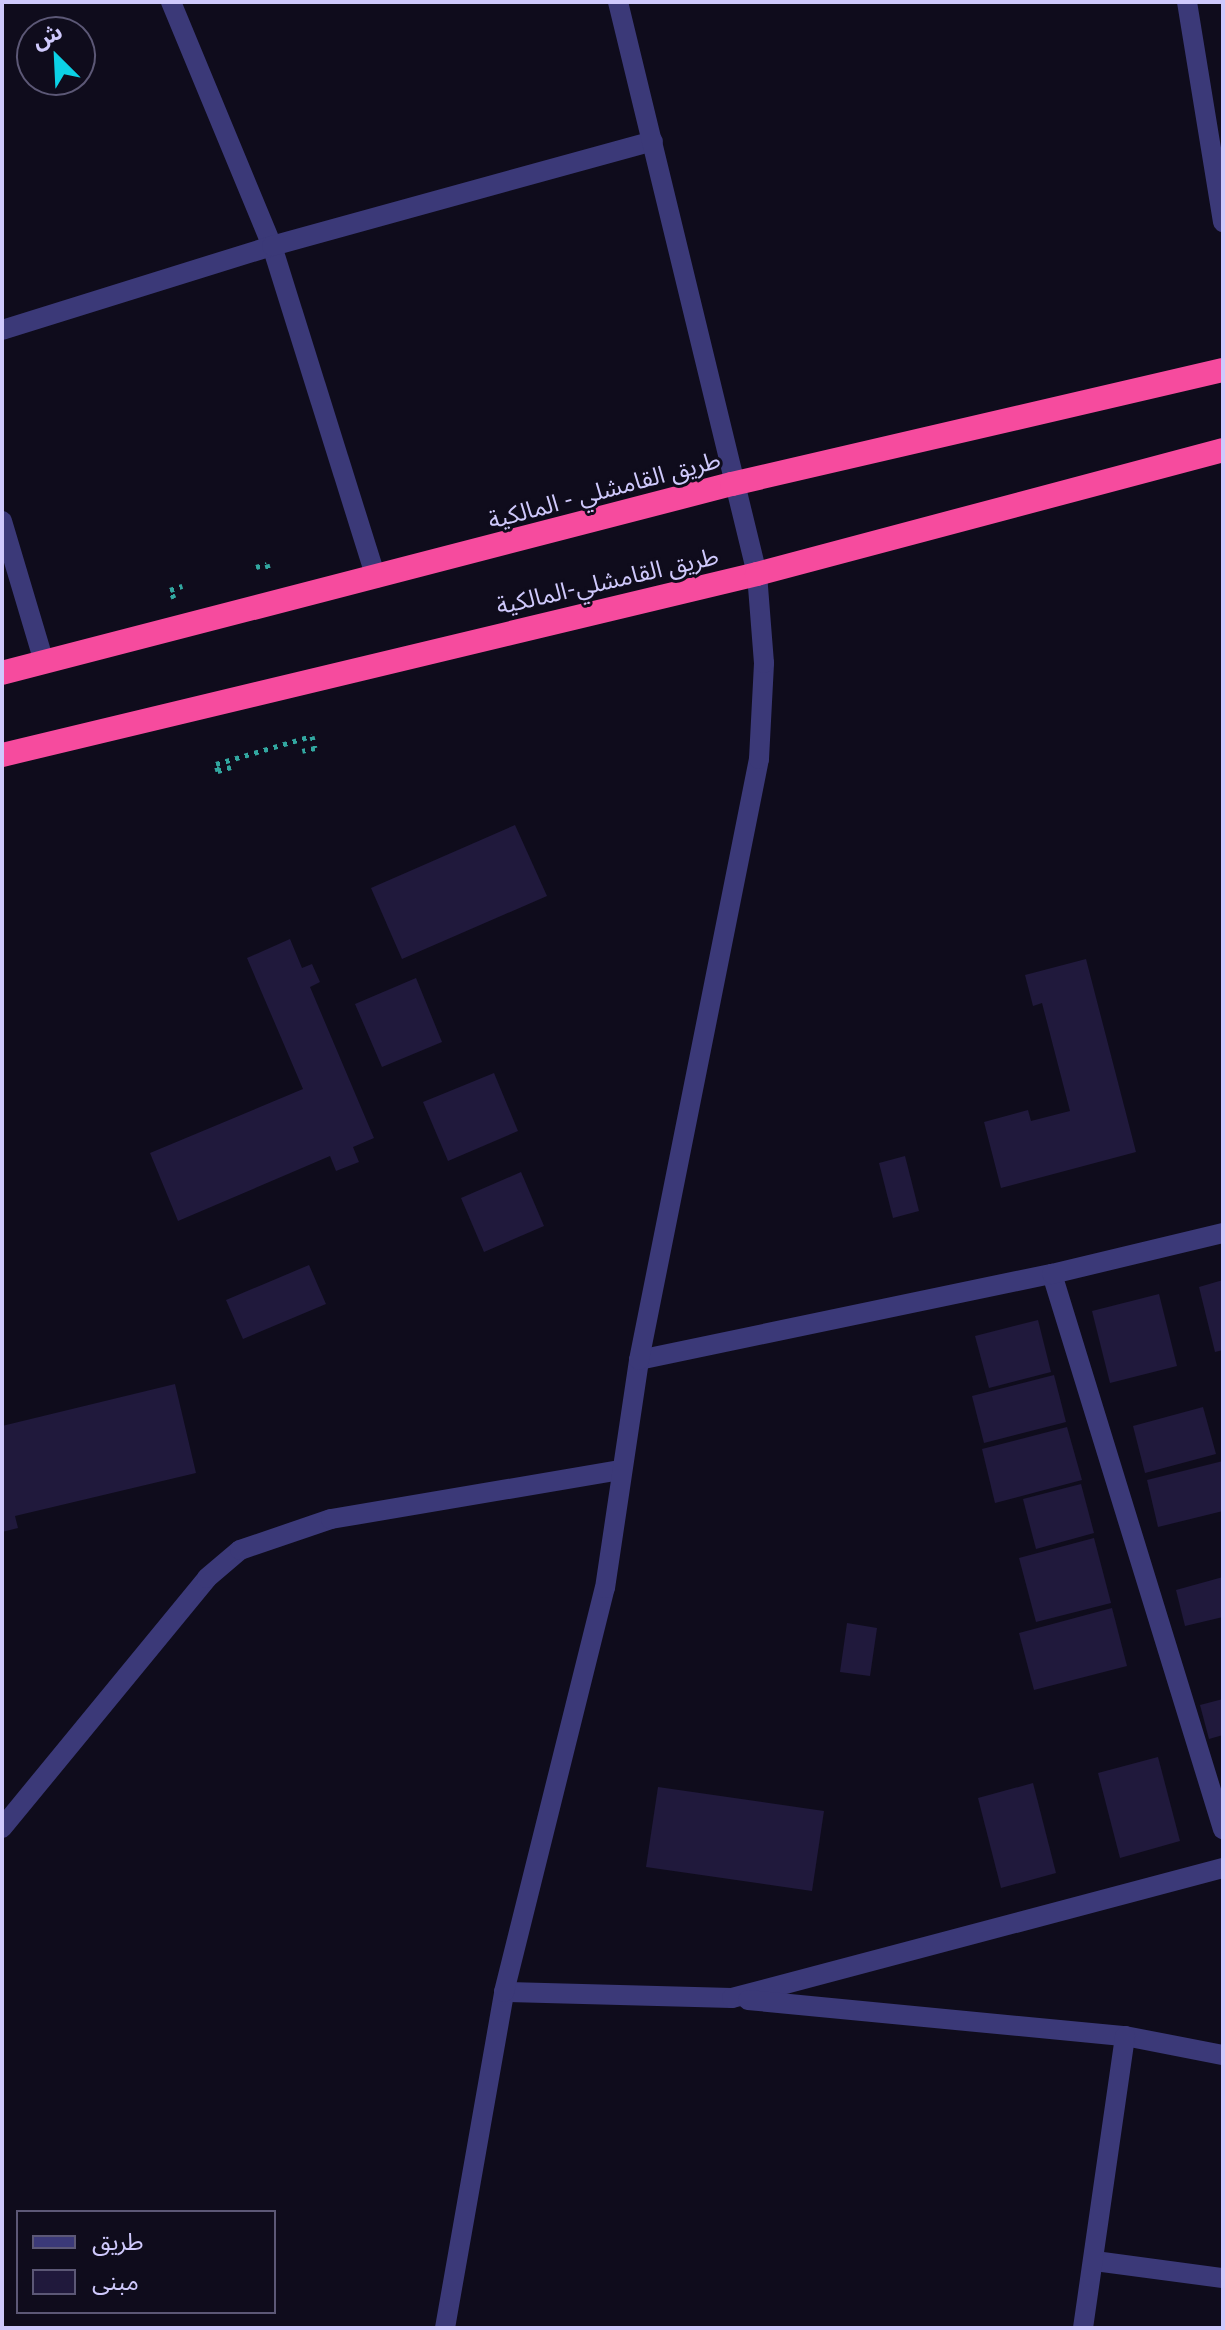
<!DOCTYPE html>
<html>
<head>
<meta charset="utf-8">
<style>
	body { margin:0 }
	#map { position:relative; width:1225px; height:2330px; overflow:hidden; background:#0f0c1c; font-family:Lato,"Noto Sans Arabic",sans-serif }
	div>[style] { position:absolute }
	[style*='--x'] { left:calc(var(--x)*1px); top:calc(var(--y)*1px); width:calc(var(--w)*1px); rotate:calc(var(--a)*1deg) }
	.building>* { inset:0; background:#20193c }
	.path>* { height:5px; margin-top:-2.5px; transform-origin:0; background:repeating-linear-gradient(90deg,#32a7a0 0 4px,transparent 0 10px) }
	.lane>* { height:20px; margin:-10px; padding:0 10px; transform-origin:10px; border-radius:10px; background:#3b3978 }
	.street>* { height:20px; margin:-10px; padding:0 10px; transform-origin:10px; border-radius:10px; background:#3b3978 }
	.highway>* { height:24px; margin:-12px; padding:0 12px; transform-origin:12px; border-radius:12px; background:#f64b9e }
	span { translate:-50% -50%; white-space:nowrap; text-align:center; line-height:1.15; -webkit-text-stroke:6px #0f0c1c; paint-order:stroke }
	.street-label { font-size:24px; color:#cfc9fc }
	.frame { position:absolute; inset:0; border:4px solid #cfc9fc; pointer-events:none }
	.legend { position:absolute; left:16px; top:2210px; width:260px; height:104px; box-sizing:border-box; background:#0f0c1c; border:2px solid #5c5876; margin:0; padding:10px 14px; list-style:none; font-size:24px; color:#cfc9fc }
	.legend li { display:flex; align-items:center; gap:16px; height:40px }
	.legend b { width:40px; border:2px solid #5c5876 }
	.north { position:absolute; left:16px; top:16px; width:80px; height:80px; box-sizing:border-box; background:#0f0c1c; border:2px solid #5c5876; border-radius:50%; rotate:336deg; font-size:22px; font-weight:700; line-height:32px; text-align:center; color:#cfc9fc }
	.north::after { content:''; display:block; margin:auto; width:28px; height:36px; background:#0cd2e6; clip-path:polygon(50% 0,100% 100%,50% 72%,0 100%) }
</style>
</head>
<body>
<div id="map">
	<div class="building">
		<i style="clip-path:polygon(515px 825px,547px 896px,402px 959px,371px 888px)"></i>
		<i style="clip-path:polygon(290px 939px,302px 968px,312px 964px,320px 982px,310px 987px,374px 1138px,353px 1147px,359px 1162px,336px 1171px,330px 1156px,178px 1221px,150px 1153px,303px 1089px,247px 958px)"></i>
		<i style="clip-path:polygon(1086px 959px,1136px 1152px,1001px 1188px,984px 1122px,1028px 1110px,1031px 1121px,1070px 1111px,1042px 1003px,1033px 1006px,1025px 975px)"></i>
		<i style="clip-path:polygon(416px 978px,442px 1042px,382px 1067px,355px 1004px)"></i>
		<i style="clip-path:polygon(494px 1073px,518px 1131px,448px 1161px,423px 1102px)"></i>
		<i style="clip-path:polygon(905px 1156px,919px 1211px,893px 1218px,879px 1163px)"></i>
		<i style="clip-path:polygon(521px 1172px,544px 1226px,484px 1252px,461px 1198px)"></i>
		<i style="clip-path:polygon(309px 1265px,326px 1304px,243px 1339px,226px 1300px)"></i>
		<i style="clip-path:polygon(1223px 1280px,1223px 1350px,1215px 1352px,1199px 1287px)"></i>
		<i style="clip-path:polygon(1159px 1294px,1177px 1366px,1110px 1383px,1092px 1311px)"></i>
		<i style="clip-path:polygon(1038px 1320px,1051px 1372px,989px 1388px,975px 1336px)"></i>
		<i style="clip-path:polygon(1054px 1375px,1066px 1422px,984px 1443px,972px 1396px)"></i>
		<i style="clip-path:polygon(175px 1384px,196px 1473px,15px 1516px,18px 1528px,2px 1532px,2px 1426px)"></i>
		<i style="clip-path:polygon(1203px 1407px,1216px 1454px,1145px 1473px,1133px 1426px)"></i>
		<i style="clip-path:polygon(1067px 1427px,1082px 1480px,995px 1503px,982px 1449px)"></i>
		<i style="clip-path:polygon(1223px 1461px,1223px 1511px,1158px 1527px,1147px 1480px)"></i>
		<i style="clip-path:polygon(1081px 1484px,1094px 1533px,1036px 1549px,1023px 1499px)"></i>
		<i style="clip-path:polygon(1094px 1538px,1111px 1603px,1036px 1622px,1019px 1558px)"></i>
		<i style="clip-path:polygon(1223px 1577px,1223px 1617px,1185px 1626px,1176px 1590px)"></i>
		<i style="clip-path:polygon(1112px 1608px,1127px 1666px,1034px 1690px,1019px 1633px)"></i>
		<i style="clip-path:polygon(847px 1623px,877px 1628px,870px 1676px,840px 1672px)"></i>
		<i style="clip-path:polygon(1223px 1699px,1223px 1735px,1209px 1739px,1200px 1705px)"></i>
		<i style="clip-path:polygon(1158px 1757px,1180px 1841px,1120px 1858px,1098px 1773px)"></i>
		<i style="clip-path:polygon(1033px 1783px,1056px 1873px,1001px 1888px,978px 1798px)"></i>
		<i style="clip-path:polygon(658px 1787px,824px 1811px,812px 1891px,646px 1867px)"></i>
	</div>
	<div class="path">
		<i style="--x:256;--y:567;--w:11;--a:-15"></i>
		<i style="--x:267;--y:564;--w:7;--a:74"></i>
		<i style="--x:174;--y:598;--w:9;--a:-117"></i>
		<i style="--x:170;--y:590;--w:13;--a:-18"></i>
		<i style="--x:231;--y:767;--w:14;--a:163"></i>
		<i style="--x:218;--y:771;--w:7;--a:-106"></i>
		<i style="--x:216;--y:764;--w:100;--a:-16.3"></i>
		<i style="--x:312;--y:736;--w:12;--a:76"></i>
		<i style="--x:315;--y:748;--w:13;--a:167"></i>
	</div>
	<div class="lane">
		<i style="--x:2;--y:1828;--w:323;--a:-50.6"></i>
		<i style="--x:207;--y:1578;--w:43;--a:-40.3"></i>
		<i style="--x:240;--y:1550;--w:96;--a:-18.8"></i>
		<i style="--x:331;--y:1519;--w:294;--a:-9.6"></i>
	</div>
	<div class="street">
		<i style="--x:171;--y:2;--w:264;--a:67.5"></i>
		<i style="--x:272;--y:246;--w:348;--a:72.6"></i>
		<i style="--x:1187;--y:2;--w:223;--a:80.7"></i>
		<i style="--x:2;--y:330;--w:283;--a:-17.3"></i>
		<i style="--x:272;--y:246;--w:395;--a:-15.4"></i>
		<i style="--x:2;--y:521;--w:147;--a:73.4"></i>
		<i style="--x:1052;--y:1274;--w:581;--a:72.88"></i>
		<i style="--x:639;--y:1360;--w:422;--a:-11.8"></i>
		<i style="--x:1052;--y:1274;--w:176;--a:-13.5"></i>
		<i style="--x:504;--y:1992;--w:228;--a:1.5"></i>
		<i style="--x:732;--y:1998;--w:508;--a:-14.83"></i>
		<i style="--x:748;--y:2000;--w:379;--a:5.5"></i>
		<i style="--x:1125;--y:2036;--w:100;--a:11"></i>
		<i style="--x:1095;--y:2261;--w:129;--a:7.6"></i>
		<i style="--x:445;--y:2328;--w:341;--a:-80"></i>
		<i style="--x:504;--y:1992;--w:416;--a:-76"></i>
		<i style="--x:605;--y:1588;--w:231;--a:-81.5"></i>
		<i style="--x:639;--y:1360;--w:613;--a:-78.71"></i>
		<i style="--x:759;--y:759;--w:96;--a:-87"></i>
		<i style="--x:764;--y:663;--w:89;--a:-94.5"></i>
		<i style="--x:757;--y:574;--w:589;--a:-103.66"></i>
		<i style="--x:1083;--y:2328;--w:295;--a:-81.8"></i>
	</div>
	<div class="highway">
		<i style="--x:2;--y:673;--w:754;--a:-14.52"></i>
		<i style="--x:732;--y:484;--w:504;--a:-13.07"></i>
		<i style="--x:2;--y:755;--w:776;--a:-13.48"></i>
		<i style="--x:757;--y:574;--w:482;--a:-14.9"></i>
	</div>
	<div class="street-label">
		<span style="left:604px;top:489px;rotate:-15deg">طريق القامشلي - المالكية</span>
		<span style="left:607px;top:580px;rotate:-13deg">طريق القامشلي-المالكية</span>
	</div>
	<div class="frame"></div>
	<ul class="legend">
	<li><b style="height:10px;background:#3b3978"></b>طريق</li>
	<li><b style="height:22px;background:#20193c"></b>مبنى</li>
	</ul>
	<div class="north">ش</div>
</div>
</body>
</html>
